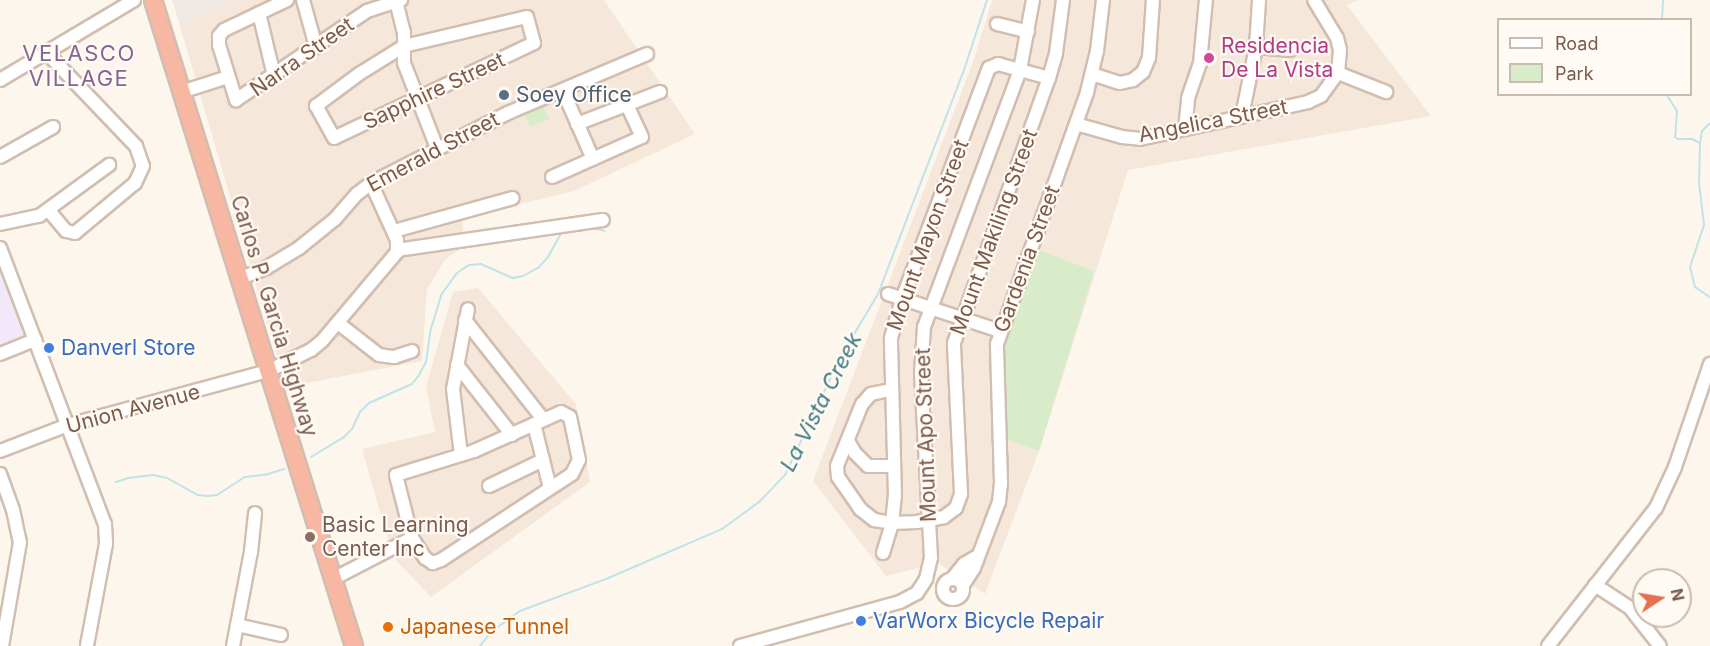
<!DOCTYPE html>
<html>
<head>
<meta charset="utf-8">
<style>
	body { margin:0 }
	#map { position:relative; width:1710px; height:646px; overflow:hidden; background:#fdf6ec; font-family:Inter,sans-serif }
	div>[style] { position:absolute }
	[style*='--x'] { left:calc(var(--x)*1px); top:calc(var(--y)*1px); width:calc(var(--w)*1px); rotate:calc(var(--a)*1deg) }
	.residential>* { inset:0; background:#f5e8da }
	.industrial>* { inset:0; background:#efe9e4 }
	.education>* { inset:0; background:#f3e8fa }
	.green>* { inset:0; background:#d8ecc9 }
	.stream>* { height:2px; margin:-1px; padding:0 1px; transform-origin:1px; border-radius:1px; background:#bfe3e8 }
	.roads { filter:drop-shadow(2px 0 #d1beb0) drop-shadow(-2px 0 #d1beb0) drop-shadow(0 2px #d1beb0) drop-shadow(0 -2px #d1beb0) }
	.minor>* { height:12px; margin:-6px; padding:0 6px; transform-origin:6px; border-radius:6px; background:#fff }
	.minor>.ring { margin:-6px; padding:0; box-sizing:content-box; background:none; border:12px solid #fff; border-radius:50% }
	.highway>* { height:16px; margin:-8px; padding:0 8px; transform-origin:8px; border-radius:8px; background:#f7b7a3 }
	.dots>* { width:16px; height:16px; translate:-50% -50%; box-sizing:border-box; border:3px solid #fffaf3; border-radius:50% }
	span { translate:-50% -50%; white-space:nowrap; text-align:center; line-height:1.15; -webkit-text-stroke:4.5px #fffaf3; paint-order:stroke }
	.hotel-label { font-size:21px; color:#b23c85 }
	.left { translate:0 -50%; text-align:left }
	.street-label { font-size:21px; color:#7a5c4d }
	.service-label { font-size:21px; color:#4e5e75 }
	.shop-label { font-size:21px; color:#366cbe }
	.education-label { font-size:21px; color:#785e54 }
	.food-label { font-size:21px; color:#c56008 }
	.neighbourhood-label { font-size:22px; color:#846695; letter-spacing:1.5px }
	.water-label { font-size:22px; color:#437c86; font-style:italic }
	.legend { position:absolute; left:1497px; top:18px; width:195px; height:78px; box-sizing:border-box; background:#fffaf3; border:2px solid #cabbb1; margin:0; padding:8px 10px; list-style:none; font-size:18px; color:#7a5c4d }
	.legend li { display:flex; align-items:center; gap:12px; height:30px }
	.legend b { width:30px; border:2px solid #cabbb1 }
	.north { position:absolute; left:1632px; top:568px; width:60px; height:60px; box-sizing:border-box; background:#fffaf3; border:2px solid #cabbb1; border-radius:50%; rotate:78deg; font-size:16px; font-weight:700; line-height:24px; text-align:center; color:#7a5c4d }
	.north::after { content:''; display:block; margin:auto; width:21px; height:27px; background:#e76f51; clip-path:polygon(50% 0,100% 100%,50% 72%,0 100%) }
</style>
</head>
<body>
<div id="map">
	<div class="residential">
		<i style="clip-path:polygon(234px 0,604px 0,695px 134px,574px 191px,462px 218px,465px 245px,445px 260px,427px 289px,422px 361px,286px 387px,180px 26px)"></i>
		<i style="clip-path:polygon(992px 0,1359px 0,1347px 5px,1431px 116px,1128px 170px,1039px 451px,985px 594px,938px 563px,886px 576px,813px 481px,974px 59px)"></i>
		<i style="clip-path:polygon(478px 288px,576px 404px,590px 482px,431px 597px,393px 557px,362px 449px,435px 432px,426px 387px,453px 292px)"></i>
	</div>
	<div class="industrial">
		<i style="clip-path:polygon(172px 0,234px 0,180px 26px)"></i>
	</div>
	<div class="education">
		<i style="clip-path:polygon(0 267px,28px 338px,0 349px)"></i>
	</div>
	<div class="green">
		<i style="clip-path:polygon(543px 105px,549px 119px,530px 127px,524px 112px)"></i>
		<i style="clip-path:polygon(1038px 250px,1094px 271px,1039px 451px,1002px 438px,1001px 353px,1004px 338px)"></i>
	</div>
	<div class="stream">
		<i style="--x:1662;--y:20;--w:20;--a:-87"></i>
		<i style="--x:1666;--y:94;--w:20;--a:57"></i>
		<i style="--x:1677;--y:111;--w:26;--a:94"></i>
		<i style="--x:1675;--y:137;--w:4;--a:34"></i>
		<i style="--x:1678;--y:139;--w:14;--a:0"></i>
		<i style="--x:1692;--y:139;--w:9;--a:27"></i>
		<i style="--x:1710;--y:123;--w:11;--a:135"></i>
		<i style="--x:1702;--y:131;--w:12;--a:99"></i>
		<i style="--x:1700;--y:143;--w:40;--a:91.4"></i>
		<i style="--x:1699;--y:183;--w:42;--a:83.2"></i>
		<i style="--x:1704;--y:225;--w:44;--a:108.4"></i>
		<i style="--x:1690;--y:267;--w:21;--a:76"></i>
		<i style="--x:1695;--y:287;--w:18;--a:34"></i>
		<i style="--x:588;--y:227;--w:17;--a:13"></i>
		<i style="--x:311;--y:457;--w:37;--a:-31"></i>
		<i style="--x:343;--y:438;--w:13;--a:-45"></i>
		<i style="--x:352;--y:429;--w:19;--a:-65"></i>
		<i style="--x:360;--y:412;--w:13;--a:-45"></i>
		<i style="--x:369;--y:403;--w:47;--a:-23.8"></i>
		<i style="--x:412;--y:384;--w:11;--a:-52"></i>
		<i style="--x:419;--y:375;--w:15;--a:-62"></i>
		<i style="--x:426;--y:362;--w:30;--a:-82"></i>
		<i style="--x:430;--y:332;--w:39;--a:-73"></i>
		<i style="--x:441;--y:295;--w:27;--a:-54"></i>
		<i style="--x:457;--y:273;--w:14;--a:-34"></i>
		<i style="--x:469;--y:265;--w:12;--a:-5"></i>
		<i style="--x:481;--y:264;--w:35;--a:24"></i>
		<i style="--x:513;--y:278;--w:10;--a:-11"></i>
		<i style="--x:523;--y:276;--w:18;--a:-29"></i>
		<i style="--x:539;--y:267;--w:13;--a:-48"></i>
		<i style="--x:548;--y:257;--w:29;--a:-61"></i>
		<i style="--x:116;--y:482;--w:13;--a:-18"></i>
		<i style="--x:128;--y:478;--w:25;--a:-7"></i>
		<i style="--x:153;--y:475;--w:14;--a:12"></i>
		<i style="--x:167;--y:478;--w:35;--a:29"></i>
		<i style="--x:198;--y:495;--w:9;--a:6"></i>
		<i style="--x:207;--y:496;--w:10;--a:-6"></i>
		<i style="--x:217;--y:495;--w:33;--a:-33"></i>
		<i style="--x:245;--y:477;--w:23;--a:-7"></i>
		<i style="--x:268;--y:474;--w:17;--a:-17"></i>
		<i style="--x:480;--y:646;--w:18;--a:-52"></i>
		<i style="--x:491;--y:632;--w:36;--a:-36"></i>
		<i style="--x:520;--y:611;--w:92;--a:-20.4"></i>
		<i style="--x:606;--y:579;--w:126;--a:-23.3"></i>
		<i style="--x:722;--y:529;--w:46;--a:-36.1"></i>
		<i style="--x:759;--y:502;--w:37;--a:-46"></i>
		<i style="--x:785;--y:475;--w:132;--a:-64.8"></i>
		<i style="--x:841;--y:356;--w:72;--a:-59.2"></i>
		<i style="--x:878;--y:294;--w:237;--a:-69"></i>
		<i style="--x:963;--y:73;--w:77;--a:-71.8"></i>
	</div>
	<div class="roads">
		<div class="minor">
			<i style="--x:287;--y:0;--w:70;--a:154.5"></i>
			<i style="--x:224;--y:30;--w:8;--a:130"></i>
			<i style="--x:219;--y:36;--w:9;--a:90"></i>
			<i style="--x:219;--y:45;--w:58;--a:72.8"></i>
			<i style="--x:236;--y:100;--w:158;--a:-34.2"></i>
			<i style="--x:367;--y:11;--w:36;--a:-18"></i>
			<i style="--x:303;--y:0;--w:49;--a:74.5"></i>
			<i style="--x:396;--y:1;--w:32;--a:76"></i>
			<i style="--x:404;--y:32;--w:31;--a:90"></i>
			<i style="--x:404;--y:63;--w:91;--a:68.8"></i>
			<i style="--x:259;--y:13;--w:65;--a:76.6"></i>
			<i style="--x:527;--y:17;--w:27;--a:75"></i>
			<i style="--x:534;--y:43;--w:221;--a:154.6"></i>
			<i style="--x:334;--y:138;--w:37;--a:-119"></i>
			<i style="--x:316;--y:106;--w:54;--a:-36.7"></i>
			<i style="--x:359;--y:74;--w:53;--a:-31.9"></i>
			<i style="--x:404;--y:46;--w:126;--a:-13.3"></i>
			<i style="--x:997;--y:24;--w:32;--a:14"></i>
			<i style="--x:1256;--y:47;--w:34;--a:5"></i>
			<i style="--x:47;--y:53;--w:129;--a:46.3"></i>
			<i style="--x:136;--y:146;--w:21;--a:71"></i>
			<i style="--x:143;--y:166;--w:19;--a:115"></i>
			<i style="--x:135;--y:183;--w:78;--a:140.2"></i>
			<i style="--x:75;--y:233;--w:9;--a:-167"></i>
			<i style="--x:66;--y:231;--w:26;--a:-130"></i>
			<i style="--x:1338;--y:73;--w:52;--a:21.6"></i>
			<i style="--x:1092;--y:74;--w:29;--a:18"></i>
			<i style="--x:1120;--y:83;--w:13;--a:-13"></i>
			<i style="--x:1133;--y:80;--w:13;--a:-39"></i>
			<i style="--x:1143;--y:72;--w:15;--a:-67"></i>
			<i style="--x:1149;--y:58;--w:58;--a:-86.1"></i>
			<i style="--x:0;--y:80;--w:156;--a:-30.8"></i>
			<i style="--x:563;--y:91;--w:74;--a:66.2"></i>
			<i style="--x:181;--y:92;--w:49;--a:-17.7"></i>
			<i style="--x:1242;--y:116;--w:70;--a:-78.5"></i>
			<i style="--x:1256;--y:47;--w:47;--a:-86.3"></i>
			<i style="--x:577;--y:124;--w:89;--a:-21.1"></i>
			<i style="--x:1076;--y:124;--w:48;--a:15.8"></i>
			<i style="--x:1122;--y:137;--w:18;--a:6"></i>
			<i style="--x:1140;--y:139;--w:172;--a:-12.4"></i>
			<i style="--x:1308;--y:102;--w:14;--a:-25"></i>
			<i style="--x:1321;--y:96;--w:29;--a:-54"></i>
			<i style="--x:1338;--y:73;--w:23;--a:-85"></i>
			<i style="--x:1340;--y:50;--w:12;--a:-104"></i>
			<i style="--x:1337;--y:38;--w:44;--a:-121.2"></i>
			<i style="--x:1185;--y:129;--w:31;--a:-84"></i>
			<i style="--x:1188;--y:98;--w:37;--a:-71"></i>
			<i style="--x:1200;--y:63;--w:63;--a:-84.6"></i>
			<i style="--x:0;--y:157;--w:61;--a:-29.5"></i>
			<i style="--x:552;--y:177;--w:98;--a:-24"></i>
			<i style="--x:642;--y:137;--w:35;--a:-115"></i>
			<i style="--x:0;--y:224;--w:40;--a:-12"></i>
			<i style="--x:39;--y:216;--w:87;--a:-36.1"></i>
			<i style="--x:394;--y:231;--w:123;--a:-15.5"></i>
			<i style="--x:0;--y:248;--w:295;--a:69.2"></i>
			<i style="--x:105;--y:524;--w:20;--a:87"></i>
			<i style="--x:106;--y:544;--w:104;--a:100.6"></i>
			<i style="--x:397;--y:250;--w:208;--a:-8.3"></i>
			<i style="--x:238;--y:279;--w:30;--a:-21"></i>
			<i style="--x:266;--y:268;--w:39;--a:-31"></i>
			<i style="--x:299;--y:248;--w:46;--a:-38.9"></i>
			<i style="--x:335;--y:219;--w:33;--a:-49"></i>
			<i style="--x:357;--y:194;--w:18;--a:-38"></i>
			<i style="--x:371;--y:183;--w:154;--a:-27.1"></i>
			<i style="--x:508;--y:113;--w:151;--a:-23"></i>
			<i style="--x:888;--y:294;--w:118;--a:18.3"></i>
			<i style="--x:465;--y:320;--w:126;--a:51.8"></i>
			<i style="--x:338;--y:323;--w:52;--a:38"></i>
			<i style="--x:379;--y:355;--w:15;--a:8"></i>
			<i style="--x:394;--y:357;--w:19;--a:-18"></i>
			<i style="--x:0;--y:354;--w:38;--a:-22"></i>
			<i style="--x:457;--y:365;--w:89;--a:51.8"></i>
			<i style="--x:890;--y:390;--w:19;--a:168"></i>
			<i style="--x:871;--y:394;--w:13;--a:132"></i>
			<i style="--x:862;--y:404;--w:67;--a:112"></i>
			<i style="--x:837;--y:466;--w:11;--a:85"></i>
			<i style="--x:838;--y:477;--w:39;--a:55"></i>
			<i style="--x:860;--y:509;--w:18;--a:38"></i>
			<i style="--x:874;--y:520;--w:18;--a:9"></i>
			<i style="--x:892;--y:523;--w:25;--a:-2"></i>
			<i style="--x:917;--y:522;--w:27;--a:-10"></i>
			<i style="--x:944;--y:517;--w:15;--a:-37"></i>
			<i style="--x:956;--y:508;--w:15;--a:-70"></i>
			<i style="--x:961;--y:494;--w:151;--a:-92.7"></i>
			<i style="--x:954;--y:343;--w:282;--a:-70.3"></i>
			<i style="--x:1049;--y:78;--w:26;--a:-74"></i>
			<i style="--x:1056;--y:53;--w:53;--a:-82.5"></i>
			<i style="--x:561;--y:412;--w:10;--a:29"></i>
			<i style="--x:570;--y:417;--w:44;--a:78.2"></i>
			<i style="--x:579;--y:460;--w:16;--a:117"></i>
			<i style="--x:572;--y:474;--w:157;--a:146.7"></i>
			<i style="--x:441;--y:560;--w:9;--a:159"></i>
			<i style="--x:433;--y:563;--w:9;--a:-148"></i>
			<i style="--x:425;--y:558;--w:24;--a:-123"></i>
			<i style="--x:412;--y:538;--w:65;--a:-104.3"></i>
			<i style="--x:396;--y:475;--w:82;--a:-17.1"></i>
			<i style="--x:474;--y:451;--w:95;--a:-24.1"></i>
			<i style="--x:534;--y:424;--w:66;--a:76"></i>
			<i style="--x:848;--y:441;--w:14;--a:60"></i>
			<i style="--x:855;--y:453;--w:18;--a:45"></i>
			<i style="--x:868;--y:466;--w:26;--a:0"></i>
			<i style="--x:0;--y:451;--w:73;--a:-20.9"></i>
			<i style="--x:68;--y:425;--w:207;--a:-15.1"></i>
			<i style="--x:268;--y:371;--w:48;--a:-26"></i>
			<i style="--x:311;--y:350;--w:14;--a:-39"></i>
			<i style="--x:322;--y:341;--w:116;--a:-49.9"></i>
			<i style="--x:397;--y:252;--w:12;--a:-90"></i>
			<i style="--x:397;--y:240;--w:63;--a:-114.5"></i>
			<i style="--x:461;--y:455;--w:66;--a:-96.9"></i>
			<i style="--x:453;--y:389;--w:81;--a:-79.4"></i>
			<i style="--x:0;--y:474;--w:38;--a:70"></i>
			<i style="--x:13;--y:510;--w:33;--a:78"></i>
			<i style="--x:20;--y:542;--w:106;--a:99.8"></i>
			<i style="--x:489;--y:486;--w:60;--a:-25.7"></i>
			<i style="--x:883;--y:553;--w:31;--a:-73"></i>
			<i style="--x:892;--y:523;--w:27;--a:-84"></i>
			<i style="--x:895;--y:496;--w:158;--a:-91.5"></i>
			<i style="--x:891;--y:338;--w:41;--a:-74.2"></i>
			<i style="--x:902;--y:299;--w:247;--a:-69.4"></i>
			<i style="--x:989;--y:68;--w:10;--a:-24"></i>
			<i style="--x:998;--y:64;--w:53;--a:15.4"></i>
			<i class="ring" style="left:943px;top:579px;width:8px;height:8px"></i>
			<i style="--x:333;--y:579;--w:89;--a:-27.4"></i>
			<i style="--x:952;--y:579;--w:19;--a:-51"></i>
			<i style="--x:964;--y:564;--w:16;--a:-30"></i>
			<i style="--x:963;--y:585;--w:20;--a:-57"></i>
			<i style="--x:974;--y:568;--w:71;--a:-69.3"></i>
			<i style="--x:999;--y:502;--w:20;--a:-84"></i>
			<i style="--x:1001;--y:482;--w:138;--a:-91.7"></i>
			<i style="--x:997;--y:344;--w:268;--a:-70.3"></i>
			<i style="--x:1087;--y:92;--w:42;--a:-76.3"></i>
			<i style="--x:1097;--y:51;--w:51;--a:-83.3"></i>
			<i style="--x:1595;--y:585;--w:42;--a:33.3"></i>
			<i style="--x:1630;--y:608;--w:48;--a:51.7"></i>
			<i style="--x:237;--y:625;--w:45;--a:12.8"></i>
			<i style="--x:233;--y:646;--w:96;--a:-79.2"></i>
			<i style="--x:251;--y:552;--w:39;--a:-84"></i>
			<i style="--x:740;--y:646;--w:166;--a:-15.4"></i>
			<i style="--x:900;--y:602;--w:19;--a:-28"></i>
			<i style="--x:917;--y:593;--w:17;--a:-57"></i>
			<i style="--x:926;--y:579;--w:22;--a:-77"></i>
			<i style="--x:931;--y:558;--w:185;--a:-93.1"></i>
			<i style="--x:921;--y:373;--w:46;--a:-86.3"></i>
			<i style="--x:924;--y:327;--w:274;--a:-69.5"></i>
			<i style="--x:1020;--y:70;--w:71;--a:-79.5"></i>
			<i style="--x:1548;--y:646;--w:175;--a:-52"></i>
			<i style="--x:1656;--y:508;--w:45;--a:-65.1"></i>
			<i style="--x:1675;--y:467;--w:109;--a:-71.2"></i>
		</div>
		<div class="highway">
			<i style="--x:153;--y:0;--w:677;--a:72.72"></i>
		</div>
	</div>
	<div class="dots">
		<i style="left:1209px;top:58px;background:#d1479c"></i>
		<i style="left:504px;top:95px;background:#5c6f8a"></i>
		<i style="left:49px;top:348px;background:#3f7fe0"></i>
		<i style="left:310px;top:537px;background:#8d6e63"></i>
		<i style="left:861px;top:621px;background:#3f7fe0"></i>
		<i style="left:388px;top:627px;background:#e8710a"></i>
	</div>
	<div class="hotel-label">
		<span class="left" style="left:1221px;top:58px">Residencia<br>De La Vista</span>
	</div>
	<div class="street-label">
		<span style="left:302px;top:57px;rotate:-35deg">Narra Street</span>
		<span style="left:434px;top:91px;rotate:-25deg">Sapphire Street</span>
		<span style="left:1213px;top:121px;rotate:-11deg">Angelica Street</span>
		<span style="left:433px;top:152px;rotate:-28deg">Emerald Street</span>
		<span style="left:994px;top:232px;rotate:-70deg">Mount Makiling Street</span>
		<span style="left:928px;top:235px;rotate:-70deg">Mount Mayon Street</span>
		<span style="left:1027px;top:259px;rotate:-70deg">Gardenia Street</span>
		<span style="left:274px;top:316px;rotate:73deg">Carlos P. Garcia Highway</span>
		<span style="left:133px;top:409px;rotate:-15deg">Union Avenue</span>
		<span style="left:926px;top:435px;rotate:-92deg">Mount Apo Street</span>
	</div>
	<div class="service-label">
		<span class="left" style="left:516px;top:95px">Soey Office</span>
	</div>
	<div class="shop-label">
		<span class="left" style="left:61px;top:348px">Danverl Store</span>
		<span class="left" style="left:873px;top:621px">VarWorx Bicycle Repair</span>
	</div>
	<div class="education-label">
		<span class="left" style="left:322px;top:537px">Basic Learning<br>Center Inc</span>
	</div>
	<div class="food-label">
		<span class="left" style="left:400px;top:627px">Japanese Tunnel</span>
	</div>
	<div class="neighbourhood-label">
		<span style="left:79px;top:66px">VELASCO<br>VILLAGE</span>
	</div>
	<div class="water-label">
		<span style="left:821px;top:402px;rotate:-63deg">La Vista Creek</span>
	</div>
	<ul class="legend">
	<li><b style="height:8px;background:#fff"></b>Road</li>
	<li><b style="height:16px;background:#d8ecc9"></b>Park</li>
	</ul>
	<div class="north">N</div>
</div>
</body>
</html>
